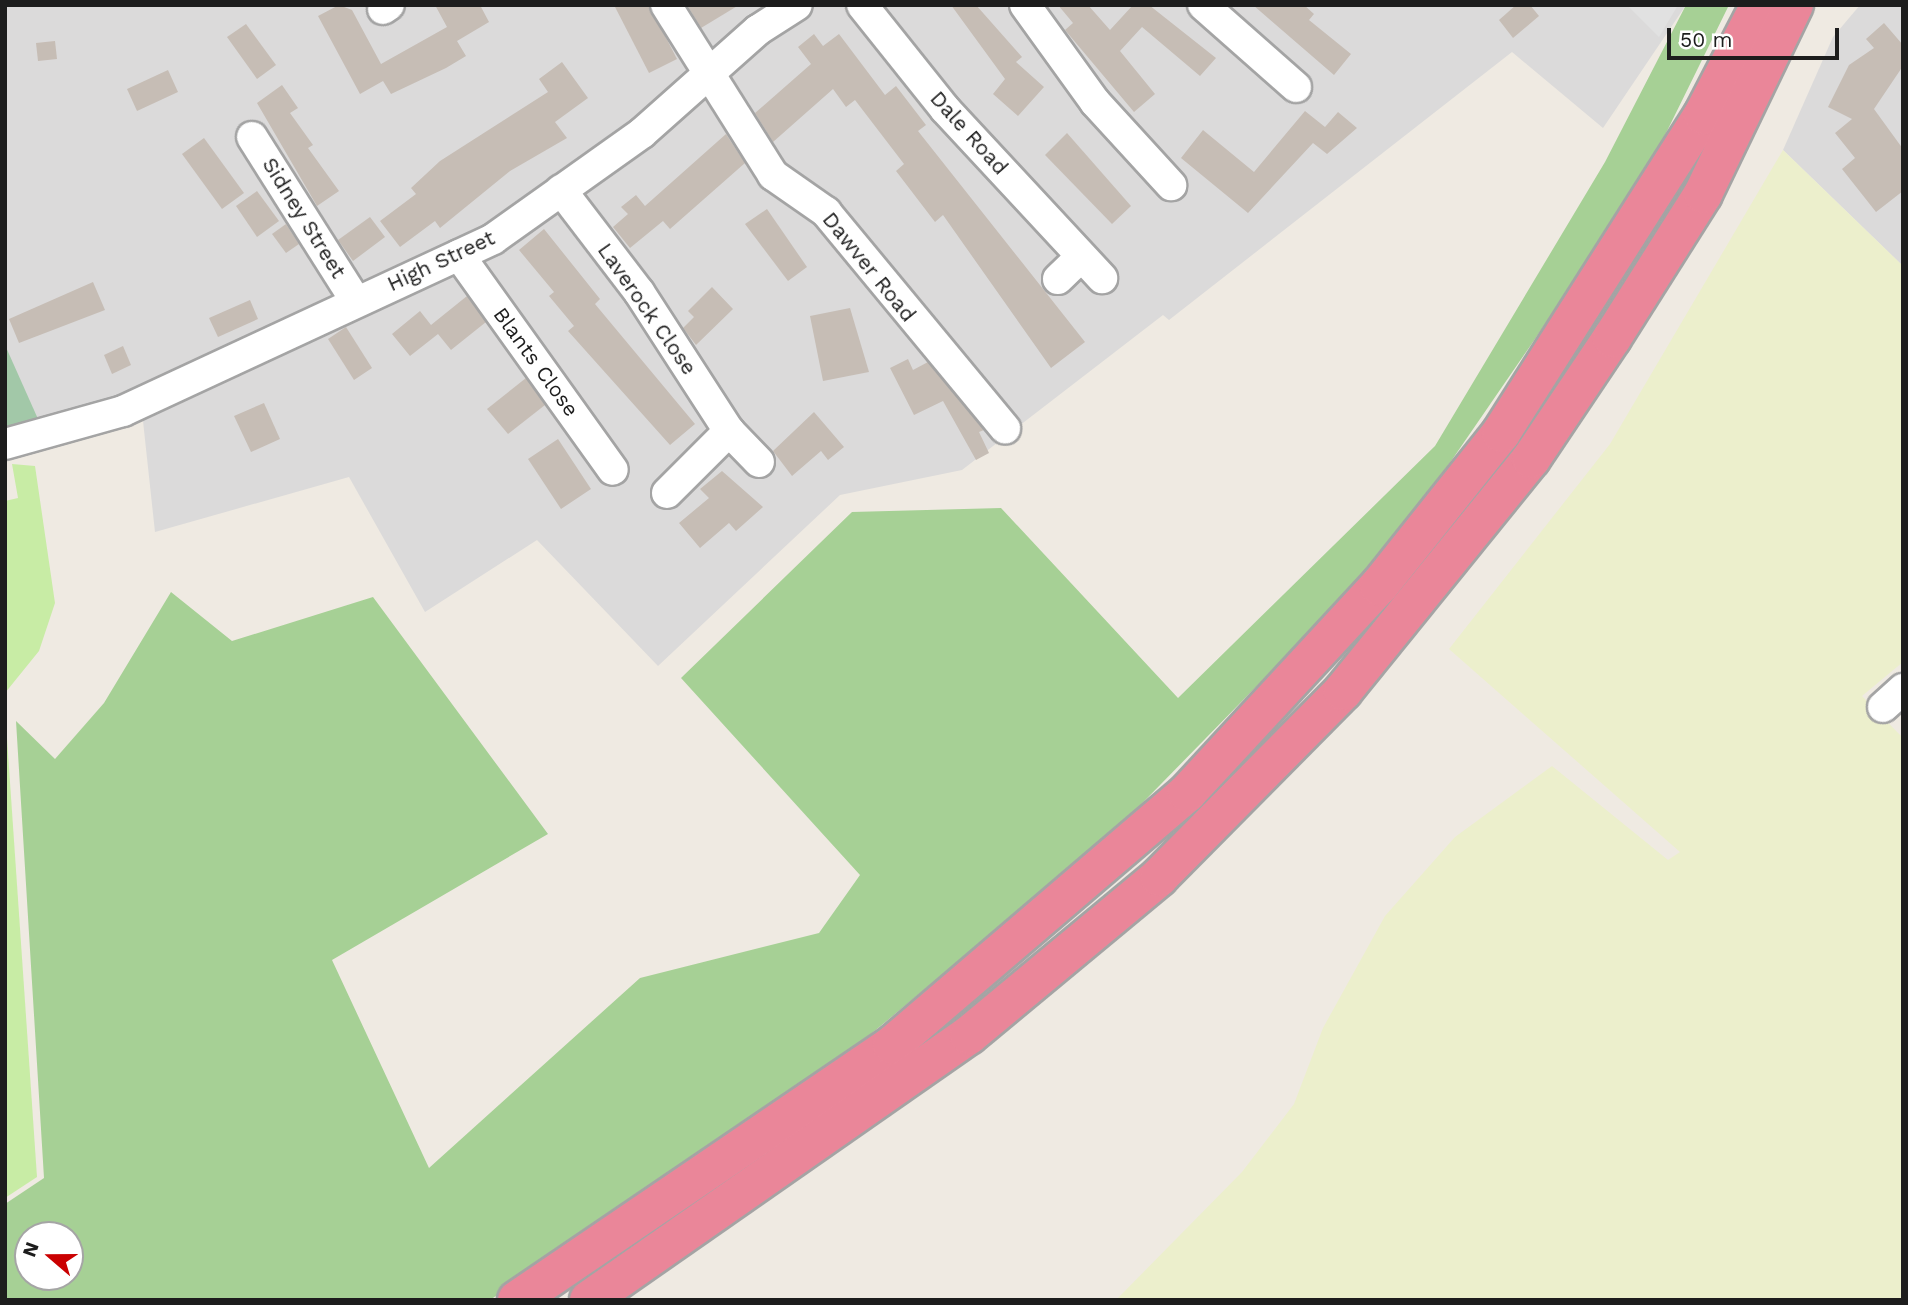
<!DOCTYPE html>
<html>
<head>
<meta charset="utf-8">
<style>
	body { margin:0 }
	#map { position:relative; width:1908px; height:1305px; overflow:hidden; background:#efeae2; font-family:"Work Sans",sans-serif }
	div>[style] { position:absolute }
	[style*='--x'] { left:calc(var(--x)*1px); top:calc(var(--y)*1px); width:calc(var(--w)*1px); rotate:calc(var(--a)*1deg) }
	.residential>* { inset:0; background:#dbdada }
	.farmland>* { inset:0; background:#ecefcc }
	.grass>* { inset:0; background:#c8eca5 }
	.forest>* { inset:0; background:#a6d095 }
	.cemetery>* { inset:0; background:#a2c8a8 }
	.parking>* { inset:0; background:#e1e1e1 }
	.building>* { inset:0; background:#c6bdb5 }
	.roads { filter:drop-shadow(2px 0 #a4a4a4) drop-shadow(-2px 0 #a4a4a4) drop-shadow(0 2px #a4a4a4) drop-shadow(0 -2px #a4a4a4) }
	.minor>* { height:30px; margin:-15px; padding:0 15px; transform-origin:15px; border-radius:15px; background:#fff }
	.highway>* { height:38px; margin:-19px; padding:0 19px; transform-origin:19px; border-radius:19px; background:#ea8699 }
	span { translate:-50% -50%; white-space:nowrap; text-align:center; line-height:1.15; -webkit-text-stroke:5px #fff; paint-order:stroke }
	.street-label { font-size:21px; color:#1d1d1d }
	.frame { position:absolute; inset:0; border:7px solid #1d1d1d; pointer-events:none }
	.north { position:absolute; left:14px; top:1221px; width:70px; height:70px; box-sizing:border-box; background:#fff; border:2px solid #a5a5a5; border-radius:50%; rotate:290deg; font-size:19px; font-weight:700; line-height:28px; text-align:center; color:#1d1d1d }
	.north::after { content:''; display:block; margin:auto; width:24px; height:32px; background:#ca0001; clip-path:polygon(50% 0,100% 100%,50% 72%,0 100%) }
	.scale { position:absolute; left:1667px; top:28px; width:172px; height:32px; box-sizing:border-box; border:4px solid #1d1d1d; border-top:0; padding-left:9px; font-size:21px; line-height:24px; white-space:nowrap; color:#1d1d1d; -webkit-text-stroke:5px #fff; paint-order:stroke }
</style>
</head>
<body>
<div id="map">
	<div class="residential">
		<i style="clip-path:polygon(5px 5px,1686px 5px,1603px 128px,1512px 52px,1169px 320px,1163px 315px,962px 470px,840px 495px,658px 666px,537px 540px,425px 612px,349px 477px,155px 532px,143px 421px,5px 460px)"></i>
		<i style="clip-path:polygon(1860px 5px,1903px 5px,1903px 266px,1783px 150px,1833px 37px)"></i>
	</div>
	<div class="farmland">
		<i style="clip-path:polygon(1783px 150px,1903px 266px,1903px 662px,1862px 696px,1903px 738px,1903px 1300px,1116px 1300px,1242px 1172px,1294px 1104px,1323px 1028px,1385px 916px,1455px 837px,1552px 766px,1668px 860px,1680px 852px,1449px 649px,1610px 444px)"></i>
	</div>
	<div class="grass">
		<i style="clip-path:polygon(12px 464px,35px 466px,55px 603px,39px 651px,5px 693px,5px 501px,18px 498px)"></i>
		<i style="clip-path:polygon(5px 709px,37px 1177px,5px 1198px)"></i>
	</div>
	<div class="forest">
		<i style="clip-path:polygon(evenodd,1686px 5px,1729px 5px,1640px 186px,1390px 550px,1115px 831px,824px 1073px,490px 1300px,5px 1300px,5px 1204px,44px 1178px,16px 721px,55px 759px,104px 703px,171px 592px,232px 641px,373px 597px,548px 834px,332px 960px,429px 1168px,640px 978px,819px 933px,860px 875px,681px 678px,852px 512px,1001px 508px,1178px 698px,1435px 446px,1605px 162px,1686px 5px,28px 1235px,70px 1235px,70px 1277px,28px 1277px,28px 1235px)"></i>
	</div>
	<div class="cemetery">
		<i style="clip-path:polygon(5px 345px,38px 419px,5px 428px)"></i>
	</div>
	<div class="parking">
		<i style="clip-path:polygon(1627px 5px,1678px 5px,1659px 37px)"></i>
	</div>
	<div class="building">
		<i style="clip-path:polygon(339px 5px,352px 10px,381px 64px,447px 27px,435px 5px,480px 5px,489px 22px,457px 41px,466px 56px,446px 68px,391px 94px,383px 81px,360px 94px,318px 16px)"></i>
		<i style="clip-path:polygon(614px 5px,649px 5px,677px 59px,649px 73px)"></i>
		<i style="clip-path:polygon(687px 5px,739px 5px,701px 28px)"></i>
		<i style="clip-path:polygon(951px 5px,976px 5px,1022px 57px,1016px 62px,1044px 87px,1018px 116px,993px 94px,1005px 79px)"></i>
		<i style="clip-path:polygon(1058px 5px,1088px 5px,1110px 30px,1133px 5px,1149px 5px,1216px 58px,1200px 76px,1142px 27px,1120px 51px,1155px 94px,1134px 112px,1065px 30px,1073px 23px)"></i>
		<i style="clip-path:polygon(1253px 5px,1304px 5px,1314px 14px,1309px 20px,1351px 54px,1334px 75px)"></i>
		<i style="clip-path:polygon(1516px 5px,1530px 5px,1539px 16px,1513px 38px,1499px 20px)"></i>
		<i style="clip-path:polygon(1884px 23px,1903px 45px,1903px 66px,1874px 109px,1903px 149px,1903px 191px,1876px 212px,1842px 169px,1855px 158px,1835px 133px,1852px 119px,1828px 107px,1849px 65px,1874px 48px,1866px 39px)"></i>
		<i style="clip-path:polygon(246px 24px,276px 65px,257px 79px,227px 37px)"></i>
		<i style="clip-path:polygon(814px 34px,823px 46px,839px 34px,885px 95px,896px 86px,926px 125px,918px 131px,1085px 342px,1051px 368px,943px 215px,935px 222px,896px 171px,904px 164px,855px 100px,846px 107px,833px 89px,773px 142px,755px 113px,811px 64px,798px 47px)"></i>
		<i style="clip-path:polygon(55px 41px,57px 59px,38px 61px,36px 43px)"></i>
		<i style="clip-path:polygon(562px 62px,588px 98px,555px 122px,567px 138px,510px 171px,440px 228px,435px 221px,400px 247px,380px 221px,416px 194px,411px 188px,440px 161px,548px 92px,539px 79px)"></i>
		<i style="clip-path:polygon(168px 70px,178px 92px,137px 111px,127px 89px)"></i>
		<i style="clip-path:polygon(282px 85px,298px 108px,290px 113px,313px 145px,308px 148px,339px 191px,317px 206px,257px 103px)"></i>
		<i style="clip-path:polygon(1305px 111px,1325px 127px,1338px 112px,1357px 128px,1327px 154px,1313px 143px,1248px 213px,1181px 158px,1203px 130px,1254px 172px)"></i>
		<i style="clip-path:polygon(1067px 133px,1131px 206px,1112px 224px,1045px 155px)"></i>
		<i style="clip-path:polygon(726px 134px,745px 163px,670px 229px,663px 221px,630px 248px,613px 227px,628px 214px,621px 207px,636px 195px,645px 206px)"></i>
		<i style="clip-path:polygon(204px 138px,244px 193px,222px 209px,182px 154px)"></i>
		<i style="clip-path:polygon(257px 191px,279px 221px,257px 237px,236px 206px)"></i>
		<i style="clip-path:polygon(767px 209px,807px 267px,788px 281px,745px 224px)"></i>
		<i style="clip-path:polygon(370px 217px,385px 237px,353px 261px,338px 240px)"></i>
		<i style="clip-path:polygon(286px 224px,299px 244px,286px 253px,272px 234px)"></i>
		<i style="clip-path:polygon(544px 229px,600px 299px,595px 304px,695px 424px,670px 445px,568px 331px,574px 326px,549px 296px,554px 292px,519px 250px)"></i>
		<i style="clip-path:polygon(93px 282px,105px 310px,19px 343px,9px 319px)"></i>
		<i style="clip-path:polygon(712px 287px,733px 309px,696px 345px,683px 328px,694px 317px,688px 311px)"></i>
		<i style="clip-path:polygon(467px 296px,486px 322px,451px 350px,438px 334px,410px 356px,392px 334px,420px 311px,431px 325px)"></i>
		<i style="clip-path:polygon(250px 300px,258px 319px,218px 337px,209px 318px)"></i>
		<i style="clip-path:polygon(850px 308px,869px 372px,823px 381px,810px 316px)"></i>
		<i style="clip-path:polygon(346px 327px,372px 368px,354px 380px,328px 339px)"></i>
		<i style="clip-path:polygon(123px 346px,131px 365px,112px 374px,104px 355px)"></i>
		<i style="clip-path:polygon(908px 359px,913px 370px,928px 362px,984px 430px,979px 432px,989px 453px,976px 460px,943px 401px,914px 415px,890px 368px)"></i>
		<i style="clip-path:polygon(526px 378px,545px 405px,508px 434px,487px 409px)"></i>
		<i style="clip-path:polygon(264px 403px,280px 439px,251px 452px,234px 416px)"></i>
		<i style="clip-path:polygon(814px 412px,844px 447px,828px 460px,821px 451px,792px 476px,773px 451px)"></i>
		<i style="clip-path:polygon(558px 439px,591px 489px,561px 509px,528px 459px)"></i>
		<i style="clip-path:polygon(722px 471px,763px 507px,736px 531px,729px 523px,700px 548px,679px 523px,709px 498px,700px 489px)"></i>
	</div>
	<div class="roads">
		<div class="minor">
			<i style="--x:666;--y:5;--w:201;--a:57.8"></i>
			<i style="--x:773;--y:175;--w:65;--a:34.9"></i>
			<i style="--x:826;--y:212;--w:281;--a:50.4"></i>
			<i style="--x:862;--y:5;--w:133;--a:51.4"></i>
			<i style="--x:945;--y:109;--w:231;--a:47.1"></i>
			<i style="--x:1025;--y:5;--w:120;--a:54.2"></i>
			<i style="--x:1095;--y:102;--w:113;--a:47.5"></i>
			<i style="--x:1203;--y:5;--w:124;--a:41.4"></i>
			<i style="--x:383;--y:9;--w:7;--a:-34"></i>
			<i style="--x:252;--y:137;--w:193;--a:57.7"></i>
			<i style="--x:561;--y:190;--w:128;--a:52.6"></i>
			<i style="--x:639;--y:292;--w:166;--a:57.1"></i>
			<i style="--x:729;--y:431;--w:43;--a:45.9"></i>
			<i style="--x:459;--y:255;--w:264;--a:54.4"></i>
			<i style="--x:1058;--y:279;--w:32;--a:-44"></i>
			<i style="--x:5;--y:444;--w:123;--a:-15.6"></i>
			<i style="--x:123;--y:411;--w:408;--a:-24.9"></i>
			<i style="--x:493;--y:239;--w:183;--a:-35.4"></i>
			<i style="--x:642;--y:133;--w:155;--a:-41.6"></i>
			<i style="--x:758;--y:30;--w:46;--a:-32.7"></i>
			<i style="--x:667;--y:493;--w:88;--a:-45"></i>
			<i style="--x:1883;--y:707;--w:27;--a:-42"></i>
		</div>
		<div class="highway">
			<i style="--x:517;--y:1300;--w:453;--a:-34.2"></i>
			<i style="--x:892;--y:1045;--w:388;--a:-40.5"></i>
			<i style="--x:1187;--y:793;--w:282;--a:-47.2"></i>
			<i style="--x:1379;--y:586;--w:196;--a:-51.4"></i>
			<i style="--x:1501;--y:433;--w:377;--a:-57.6"></i>
			<i style="--x:1703;--y:115;--w:124;--a:-62.6"></i>
			<i style="--x:589;--y:1300;--w:463;--a:-34.9"></i>
			<i style="--x:969;--y:1035;--w:247;--a:-39.7"></i>
			<i style="--x:1159;--y:877;--w:262;--a:-45.3"></i>
			<i style="--x:1343;--y:691;--w:299;--a:-51"></i>
			<i style="--x:1531;--y:459;--w:146;--a:-56.2"></i>
			<i style="--x:1612;--y:338;--w:170;--a:-57.7"></i>
			<i style="--x:1703;--y:194;--w:210;--a:-64.3"></i>
		</div>
	</div>
	<div class="street-label">
		<span style="left:969px;top:133px;rotate:48deg">Dale Road</span>
		<span style="left:304px;top:218px;rotate:58deg">Sidney Street</span>
		<span style="left:441px;top:261px;rotate:-25deg">High Street</span>
		<span style="left:869px;top:267px;rotate:51deg">Dawver Road</span>
		<span style="left:647px;top:309px;rotate:55deg">Laverock Close</span>
		<span style="left:536px;top:362px;rotate:54deg">Blants Close</span>
	</div>
	<div class="frame"></div>
	<div class="north">N</div>
	<div class="scale">50 m</div>
</div>
</body>
</html>
